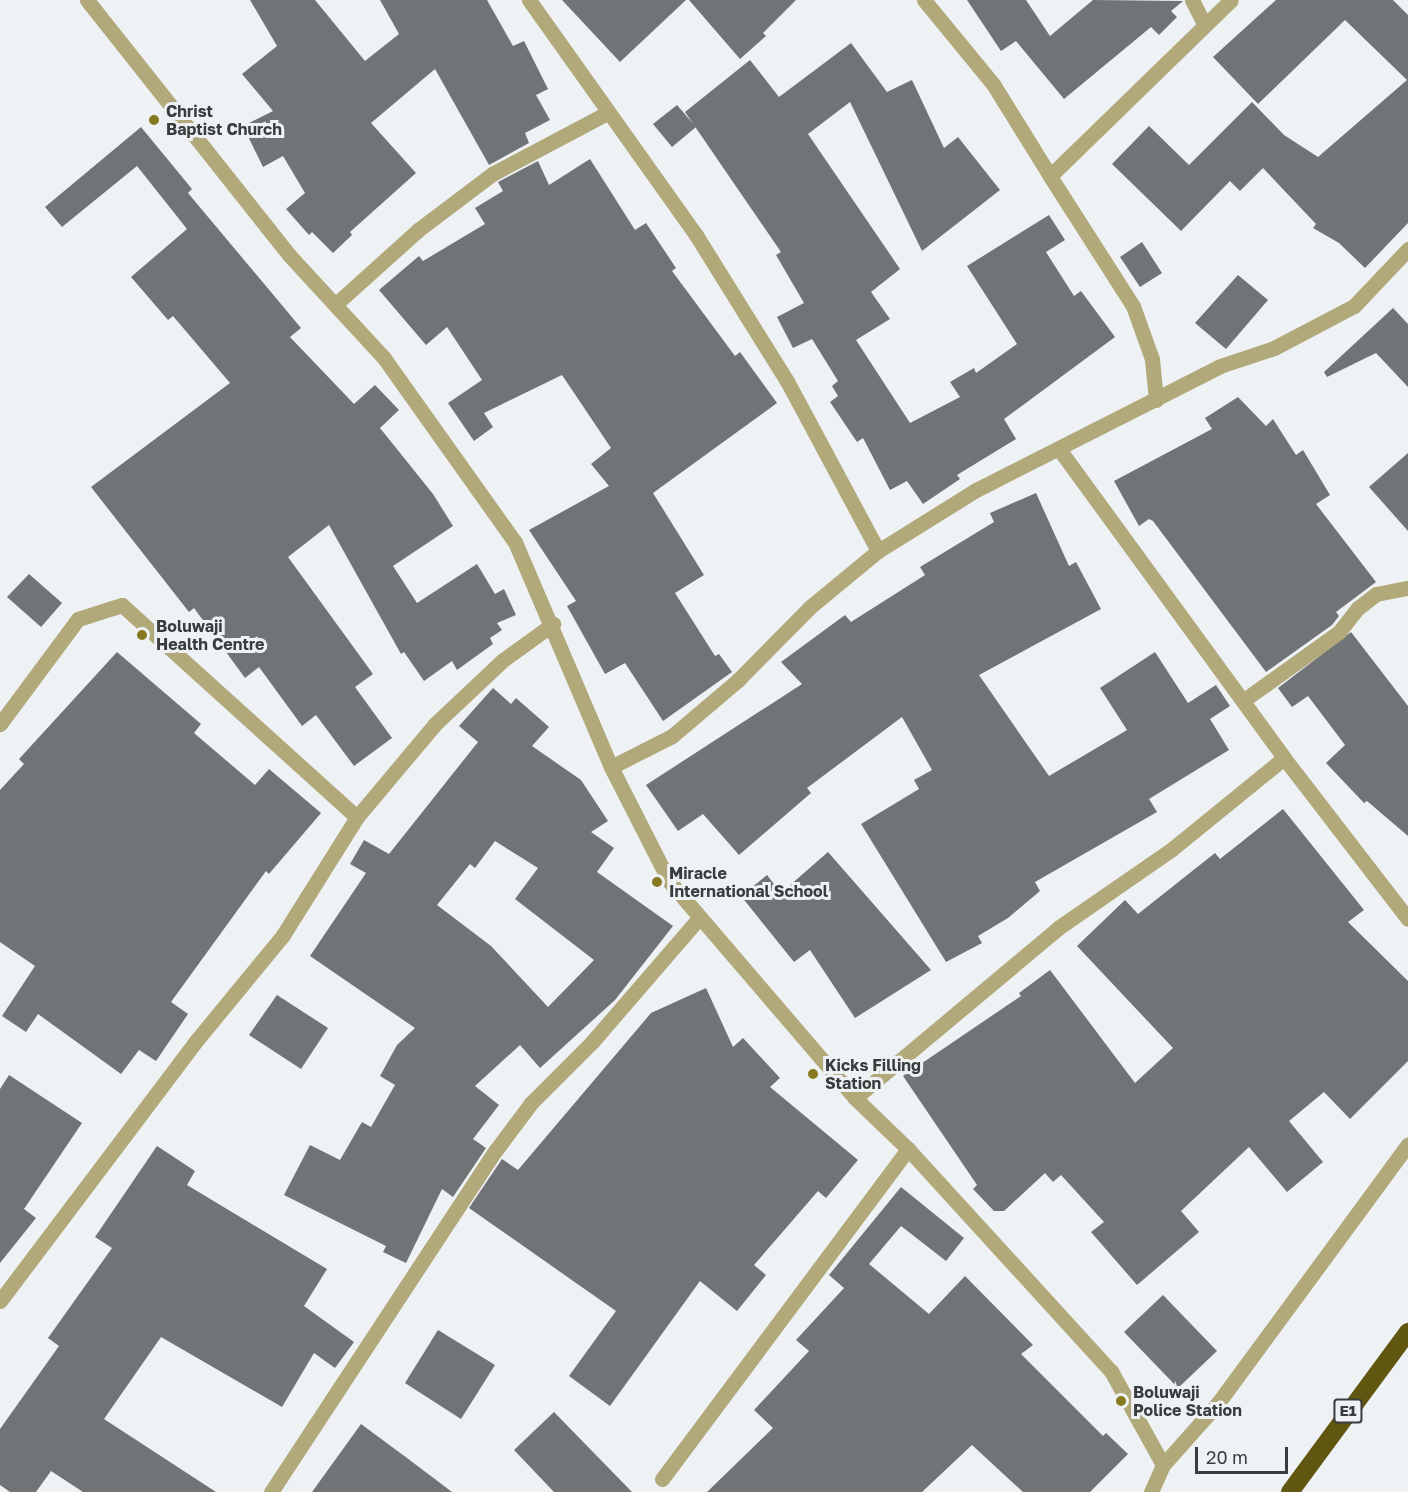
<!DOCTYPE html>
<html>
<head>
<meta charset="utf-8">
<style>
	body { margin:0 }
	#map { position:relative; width:1408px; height:1492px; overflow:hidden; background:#eef2f5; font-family:"Golos Text",sans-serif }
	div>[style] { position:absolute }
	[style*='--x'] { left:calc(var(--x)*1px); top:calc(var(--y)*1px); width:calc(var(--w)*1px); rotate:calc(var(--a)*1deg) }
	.building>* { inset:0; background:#717476 }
	.minor>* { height:15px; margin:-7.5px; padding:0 7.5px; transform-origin:7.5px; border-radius:7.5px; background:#b1a97a }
	.highway>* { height:18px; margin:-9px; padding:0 9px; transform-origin:9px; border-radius:9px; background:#605610 }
	.dots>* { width:16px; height:16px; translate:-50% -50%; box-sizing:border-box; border:3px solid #eef2f5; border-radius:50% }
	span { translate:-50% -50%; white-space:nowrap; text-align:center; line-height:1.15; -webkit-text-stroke:6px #eef2f5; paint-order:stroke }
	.shield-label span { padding:2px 4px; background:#eef2f5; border:2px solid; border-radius:4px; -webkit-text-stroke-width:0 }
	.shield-label { font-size:15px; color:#3a3c3d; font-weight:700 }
	.poi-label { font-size:16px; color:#3a3c3d; font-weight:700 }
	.left { translate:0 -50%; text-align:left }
	.scale { position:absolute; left:1195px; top:1447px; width:93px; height:27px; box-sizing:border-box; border:3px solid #3a3c3d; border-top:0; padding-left:8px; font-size:18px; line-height:21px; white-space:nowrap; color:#3a3c3d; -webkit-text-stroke:4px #eef2f5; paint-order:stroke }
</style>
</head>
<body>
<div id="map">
	<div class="building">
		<i style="clip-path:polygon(250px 0,315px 0,365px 61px,399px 34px,380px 0,487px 0,513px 46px,524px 41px,548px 89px,536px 95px,550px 120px,525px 133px,529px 143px,489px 165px,435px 69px,371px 123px,416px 173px,350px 232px,352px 235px,333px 253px,312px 232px,309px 235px,286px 209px,305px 193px,283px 156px,263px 167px,243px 126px,273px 111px,242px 74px,277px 46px)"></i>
		<i style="clip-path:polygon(562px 0,686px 0,620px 62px)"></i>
		<i style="clip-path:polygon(689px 0,796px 0,763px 33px,766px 36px,740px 59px)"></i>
		<i style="clip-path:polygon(967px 0,1026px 0,1050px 36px,1093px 0,1183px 1px,1171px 11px,1177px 17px,1159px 35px,1151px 27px,1064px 99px,1016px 41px,1001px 51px)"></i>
		<i style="clip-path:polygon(1276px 0,1393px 0,1408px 15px,1408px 223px,1365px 268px,1339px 243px,1313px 228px,1316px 224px,1263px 168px,1240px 191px,1230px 181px,1181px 231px,1112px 164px,1149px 126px,1189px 165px,1252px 102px,1284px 135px,1318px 157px,1407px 80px,1345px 20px,1258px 104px,1213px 57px)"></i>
		<i style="clip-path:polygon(851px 43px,887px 92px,912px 80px,944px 148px,958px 137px,1000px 190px,922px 251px,850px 102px,808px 134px,900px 269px,871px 292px,890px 319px,856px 340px,910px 423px,960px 397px,950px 382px,974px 368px,976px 373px,1017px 344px,967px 266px,1049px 215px,1065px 240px,1046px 252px,1074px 296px,1081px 291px,1115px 337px,1004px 419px,1016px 439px,957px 475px,960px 479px,923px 504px,907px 481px,890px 490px,863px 438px,857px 442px,830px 402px,838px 396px,832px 386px,838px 381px,812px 339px,793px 348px,777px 317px,804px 303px,776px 255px,781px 252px,685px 112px,750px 60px,779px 97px)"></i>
		<i style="clip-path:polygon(677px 105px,696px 127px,672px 147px,653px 124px)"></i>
		<i style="clip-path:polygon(141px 127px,192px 189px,188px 193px,301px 328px,290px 337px,354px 404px,375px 385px,399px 410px,380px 428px,433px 494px,453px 526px,393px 566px,417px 603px,477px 564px,495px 594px,504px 589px,516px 615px,497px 623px,502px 630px,490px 638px,493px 644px,457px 670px,452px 661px,424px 681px,404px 652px,401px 654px,329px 525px,288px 557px,373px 674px,355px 687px,392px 738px,354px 766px,316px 715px,302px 726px,259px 667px,245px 678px,194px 608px,189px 612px,91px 487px,230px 383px,173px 316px,168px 320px,131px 277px,187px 229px,137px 166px,62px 227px,45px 207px)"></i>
		<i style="clip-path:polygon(590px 159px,635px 230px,646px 223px,676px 268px,672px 271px,735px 356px,740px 352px,777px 403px,653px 493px,704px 575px,675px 593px,715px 656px,719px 654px,732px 672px,663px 721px,625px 663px,605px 674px,567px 606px,576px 601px,529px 530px,609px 486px,591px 464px,611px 448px,562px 375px,484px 413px,493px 427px,474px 441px,448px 403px,482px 380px,447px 327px,426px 345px,379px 290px,419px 256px,423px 261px,485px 224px,475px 208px,503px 191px,498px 182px,538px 161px,549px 185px)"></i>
		<i style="clip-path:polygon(1142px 242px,1162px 273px,1140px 287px,1120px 257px)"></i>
		<i style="clip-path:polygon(1238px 275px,1268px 300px,1226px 349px,1195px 323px)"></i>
		<i style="clip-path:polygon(1393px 308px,1408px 324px,1408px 387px,1376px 353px,1327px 377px,1324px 372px)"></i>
		<i style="clip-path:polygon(1238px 397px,1266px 426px,1273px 419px,1296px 455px,1303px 450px,1330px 495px,1316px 504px,1376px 582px,1336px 612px,1339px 616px,1332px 625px,1266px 672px,1153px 521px,1149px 519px,1139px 526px,1114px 481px,1212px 429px,1205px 418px)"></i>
		<i style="clip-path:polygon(1408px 453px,1408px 531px,1369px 487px)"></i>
		<i style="clip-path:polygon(1036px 493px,1069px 566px,1076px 562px,1101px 609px,979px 675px,1049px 776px,1127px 730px,1100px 688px,1155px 652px,1188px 703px,1216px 685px,1230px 706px,1210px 719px,1229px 750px,1149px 799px,1157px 812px,1035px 882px,1040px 891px,1008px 918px,978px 936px,982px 943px,946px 962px,861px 824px,919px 789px,914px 780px,932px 770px,902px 717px,807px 788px,811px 793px,739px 855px,703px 814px,678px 831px,646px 785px,802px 684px,781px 662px,845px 615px,851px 622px,925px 575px,920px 567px,994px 522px,990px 513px)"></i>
		<i style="clip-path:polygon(29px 574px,62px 603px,41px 627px,7px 597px)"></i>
		<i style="clip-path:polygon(1351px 632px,1408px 706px,1408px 836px,1367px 801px,1364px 803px,1326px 763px,1345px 745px,1308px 696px,1292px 707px,1278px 688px)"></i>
		<i style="clip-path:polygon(117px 652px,201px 724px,194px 733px,255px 785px,269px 769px,321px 813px,269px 874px,266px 871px,171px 1002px,188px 1014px,156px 1061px,139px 1050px,121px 1074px,38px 1014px,26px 1032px,2px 1016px,35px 966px,0 942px,0 790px,24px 764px,19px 759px)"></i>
		<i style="clip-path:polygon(evenodd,493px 688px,511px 704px,516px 698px,549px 727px,532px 746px,581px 780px,608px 821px,591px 832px,614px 848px,597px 872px,673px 926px,615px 1000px,540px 1068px,520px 1045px,475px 1086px,499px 1105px,473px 1139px,486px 1148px,453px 1197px,442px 1189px,406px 1263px,383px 1252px,386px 1246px,284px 1195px,310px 1145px,340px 1160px,362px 1122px,371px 1127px,395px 1085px,380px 1076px,397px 1045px,415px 1028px,310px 956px,366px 873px,350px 864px,364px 840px,389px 854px,478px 742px,459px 726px,493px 688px,495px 841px,538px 868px,515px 899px,594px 960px,548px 1007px,491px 946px,437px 905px,470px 864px,475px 868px,495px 841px)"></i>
		<i style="clip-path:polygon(1283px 809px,1364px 910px,1348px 922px,1408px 981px,1408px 1061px,1350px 1119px,1324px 1092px,1289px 1121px,1323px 1162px,1287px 1192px,1249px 1147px,1181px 1211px,1199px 1232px,1137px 1285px,1091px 1232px,1104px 1222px,1061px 1175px,1053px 1182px,1045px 1173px,1004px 1211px,994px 1211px,973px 1189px,977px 1185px,903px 1076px,1021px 996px,1019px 993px,1050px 970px,1135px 1083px,1173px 1048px,1077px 946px,1125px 900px,1138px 914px,1215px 853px,1220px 859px)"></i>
		<i style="clip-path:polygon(828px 852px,931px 970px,855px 1018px,810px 950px,794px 962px,741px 896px,767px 875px,781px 893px)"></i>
		<i style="clip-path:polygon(706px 988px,733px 1047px,743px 1038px,780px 1078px,770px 1087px,858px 1160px,826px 1198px,818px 1191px,754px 1265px,766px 1275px,737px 1311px,700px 1281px,610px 1406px,569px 1376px,616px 1311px,469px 1208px,502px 1159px,518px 1170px,651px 1013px)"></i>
		<i style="clip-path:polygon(277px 995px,328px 1028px,301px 1069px,249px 1035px)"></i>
		<i style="clip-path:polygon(9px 1075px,82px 1123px,24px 1209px,36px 1218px,0 1263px,0 1089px)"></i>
		<i style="clip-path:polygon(157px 1146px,195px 1171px,187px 1185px,327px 1269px,304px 1306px,354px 1342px,335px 1368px,314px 1353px,282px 1407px,161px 1337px,104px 1419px,216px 1492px,83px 1492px,51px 1471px,36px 1492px,10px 1492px,0 1485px,0 1429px,59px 1346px,48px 1338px,112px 1248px,95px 1237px)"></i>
		<i style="clip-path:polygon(901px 1187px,964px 1238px,946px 1261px,901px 1226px,869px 1264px,929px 1314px,965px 1276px,1033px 1345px,1021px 1354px,1103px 1436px,1106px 1433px,1128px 1454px,1090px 1492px,1023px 1492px,972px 1445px,922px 1492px,707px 1492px,773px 1428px,754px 1410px,809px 1351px,796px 1340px,844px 1288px,829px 1275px)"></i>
		<i style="clip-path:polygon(1163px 1295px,1217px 1351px,1178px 1388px,1124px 1332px)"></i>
		<i style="clip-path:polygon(438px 1330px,495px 1365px,461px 1419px,405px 1383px)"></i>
		<i style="clip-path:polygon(554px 1412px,632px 1492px,554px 1492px,514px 1450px)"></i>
		<i style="clip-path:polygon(361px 1424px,407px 1458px,452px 1492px,312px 1492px)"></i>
	</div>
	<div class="minor">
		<i style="--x:87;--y:0;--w:325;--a:51.6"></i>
		<i style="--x:289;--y:255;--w:140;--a:47.3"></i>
		<i style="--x:384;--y:358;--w:226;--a:54.6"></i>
		<i style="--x:515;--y:542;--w:245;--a:66.9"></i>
		<i style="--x:611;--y:767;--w:128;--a:63"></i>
		<i style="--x:669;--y:881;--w:286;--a:49.4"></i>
		<i style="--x:855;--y:1098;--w:74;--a:43.9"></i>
		<i style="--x:908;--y:1149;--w:301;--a:47.6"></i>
		<i style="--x:1111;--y:1371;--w:107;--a:61"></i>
		<i style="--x:1163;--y:1465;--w:30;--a:114"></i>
		<i style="--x:529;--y:0;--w:288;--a:54.6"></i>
		<i style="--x:696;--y:235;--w:172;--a:58.1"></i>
		<i style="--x:787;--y:381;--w:193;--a:61.8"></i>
		<i style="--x:924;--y:0;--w:109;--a:50.6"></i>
		<i style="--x:993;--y:84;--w:108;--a:58.2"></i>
		<i style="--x:1192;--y:0;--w:27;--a:63"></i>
		<i style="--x:337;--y:303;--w:109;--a:-42"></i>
		<i style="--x:418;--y:230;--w:93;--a:-37.1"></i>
		<i style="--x:492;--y:174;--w:130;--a:-27.9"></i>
		<i style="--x:1156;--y:400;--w:41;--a:-95.6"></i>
		<i style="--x:1152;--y:359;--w:56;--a:-109.7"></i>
		<i style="--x:1133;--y:306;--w:154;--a:-122.6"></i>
		<i style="--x:1050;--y:176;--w:252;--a:-44.2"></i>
		<i style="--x:1059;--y:449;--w:382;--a:53.9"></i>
		<i style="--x:1284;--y:758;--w:203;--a:52.4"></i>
		<i style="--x:1244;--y:700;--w:117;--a:-35.6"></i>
		<i style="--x:1339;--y:632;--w:31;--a:-52"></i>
		<i style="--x:1358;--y:608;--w:23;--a:-38"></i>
		<i style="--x:1376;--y:594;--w:33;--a:-11"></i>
		<i style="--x:0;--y:724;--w:131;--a:-53.4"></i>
		<i style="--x:78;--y:619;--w:46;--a:-17.7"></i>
		<i style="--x:122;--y:605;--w:316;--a:42.1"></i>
		<i style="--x:611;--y:767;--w:68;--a:-26.9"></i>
		<i style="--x:672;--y:736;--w:87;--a:-40.3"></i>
		<i style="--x:738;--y:680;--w:103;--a:-45.4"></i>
		<i style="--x:810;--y:607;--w:88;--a:-39.5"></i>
		<i style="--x:878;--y:551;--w:115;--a:-31.9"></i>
		<i style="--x:976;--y:490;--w:274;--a:-26.9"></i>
		<i style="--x:1220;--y:366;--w:57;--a:-18.4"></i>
		<i style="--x:1274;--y:348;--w:90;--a:-27.7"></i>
		<i style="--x:1354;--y:306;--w:79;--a:-46.5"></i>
		<i style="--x:855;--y:1098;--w:265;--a:-39.9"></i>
		<i style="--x:1058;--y:928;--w:139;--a:-34.7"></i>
		<i style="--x:1172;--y:849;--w:144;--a:-39.1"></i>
		<i style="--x:0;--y:1301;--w:326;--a:-53"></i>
		<i style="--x:196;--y:1041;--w:137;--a:-50.6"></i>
		<i style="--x:283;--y:935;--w:139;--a:-57.9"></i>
		<i style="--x:357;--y:817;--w:121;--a:-50"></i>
		<i style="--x:435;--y:724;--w:93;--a:-43.3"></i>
		<i style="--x:503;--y:660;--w:62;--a:-35.8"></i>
		<i style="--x:1163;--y:1465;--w:83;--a:-48.4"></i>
		<i style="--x:1218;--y:1403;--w:321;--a:-53.7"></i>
		<i style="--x:662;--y:1479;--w:412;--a:-53.3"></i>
		<i style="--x:271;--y:1492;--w:409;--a:-56.7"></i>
		<i style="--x:496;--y:1150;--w:59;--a:-53.3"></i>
		<i style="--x:531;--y:1103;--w:86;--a:-45"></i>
		<i style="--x:592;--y:1042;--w:164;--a:-49.2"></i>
	</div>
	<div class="highway">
		<i style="--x:1290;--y:1492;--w:199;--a:-53.6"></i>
	</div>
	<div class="dots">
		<i style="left:154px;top:120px;background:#87791e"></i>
		<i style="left:142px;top:635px;background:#87791e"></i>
		<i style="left:657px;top:882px;background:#87791e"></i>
		<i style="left:813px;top:1074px;background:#87791e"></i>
		<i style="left:1121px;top:1401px;background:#87791e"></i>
	</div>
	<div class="shield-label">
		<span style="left:1348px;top:1411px">E1</span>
	</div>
	<div class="poi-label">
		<span class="left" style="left:166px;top:120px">Christ<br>Baptist Church</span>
		<span class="left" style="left:156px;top:635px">Boluwaji<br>Health Centre</span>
		<span class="left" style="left:669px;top:882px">Miracle<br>International School</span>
		<span class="left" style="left:825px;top:1074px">Kicks Filling<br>Station</span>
		<span class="left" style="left:1133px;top:1401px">Boluwaji<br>Police Station</span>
	</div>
	<div class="scale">20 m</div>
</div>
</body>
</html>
